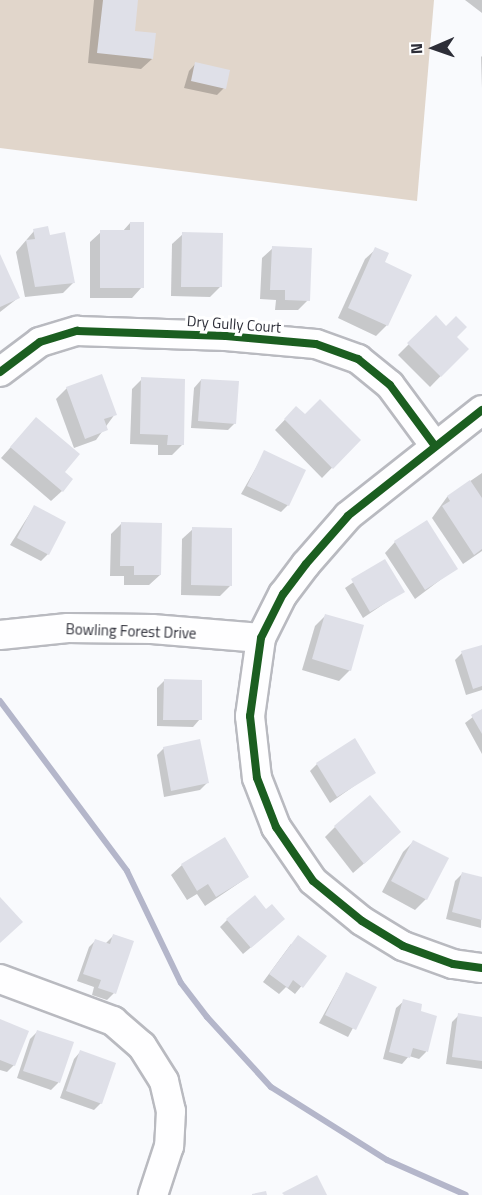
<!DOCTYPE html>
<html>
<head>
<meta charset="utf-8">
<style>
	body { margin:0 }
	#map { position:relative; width:482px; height:1195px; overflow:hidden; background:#f9fafd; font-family:"Titillium Web",sans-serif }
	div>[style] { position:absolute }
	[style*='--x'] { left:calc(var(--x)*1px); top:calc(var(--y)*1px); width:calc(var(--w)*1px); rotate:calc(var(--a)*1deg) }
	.forest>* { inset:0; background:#e1d6cb }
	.shadow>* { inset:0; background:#0003 }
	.stream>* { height:6px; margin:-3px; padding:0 3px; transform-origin:3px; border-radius:3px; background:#b4b6ca }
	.building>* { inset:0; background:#dfe0e8 }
	.roads { filter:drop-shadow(2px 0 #b9bac0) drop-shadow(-2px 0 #b9bac0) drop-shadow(0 2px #b9bac0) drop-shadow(0 -2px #b9bac0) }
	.minor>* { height:28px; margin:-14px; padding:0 14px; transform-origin:14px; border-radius:14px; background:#fefeff }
	.cycleway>* { height:8px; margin:-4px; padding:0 4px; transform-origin:4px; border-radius:4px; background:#1b5e20 }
	span { translate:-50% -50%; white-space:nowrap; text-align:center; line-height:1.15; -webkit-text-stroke:6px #fff; paint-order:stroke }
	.street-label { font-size:15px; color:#2d2e38 }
	.north { position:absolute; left:404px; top:18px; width:60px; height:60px; -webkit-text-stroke:4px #fff; paint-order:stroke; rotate:268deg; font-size:16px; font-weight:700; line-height:24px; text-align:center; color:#2d2e38 }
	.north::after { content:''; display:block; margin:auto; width:21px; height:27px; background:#2d2e38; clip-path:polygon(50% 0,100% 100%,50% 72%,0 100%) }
</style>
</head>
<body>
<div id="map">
	<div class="forest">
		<i style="clip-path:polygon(0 0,434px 0,417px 201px,0 148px)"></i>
	</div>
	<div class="shadow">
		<i style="clip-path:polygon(94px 0,137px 0,133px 32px,152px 59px,141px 69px,88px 63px)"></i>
		<i style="clip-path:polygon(465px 0,482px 0,482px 13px)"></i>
		<i style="clip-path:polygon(482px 56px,482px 89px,481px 57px)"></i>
		<i style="clip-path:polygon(196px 63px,224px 88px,217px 95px,184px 88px,189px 71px)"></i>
		<i style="clip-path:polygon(130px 223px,142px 287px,132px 298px,90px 298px,90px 242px,101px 232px,122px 232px)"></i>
		<i style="clip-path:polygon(34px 231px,49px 237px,74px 282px,63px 293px,25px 297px,16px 252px)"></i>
		<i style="clip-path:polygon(183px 234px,220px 287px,210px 297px,171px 296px,172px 244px)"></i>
		<i style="clip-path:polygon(273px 248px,308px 300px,298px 310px,275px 310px,276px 300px,260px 299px,262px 258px)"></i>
		<i style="clip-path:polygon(376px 249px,383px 263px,387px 325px,376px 336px,338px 318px,365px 259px)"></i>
		<i style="clip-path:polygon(0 258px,18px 298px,0 312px)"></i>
		<i style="clip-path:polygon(436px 317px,467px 349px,430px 387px,398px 355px)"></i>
		<i style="clip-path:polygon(142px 379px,182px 445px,172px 455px,158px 455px,158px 445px,130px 444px,132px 389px)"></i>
		<i style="clip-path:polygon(201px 380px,235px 423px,228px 430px,191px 428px,194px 388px)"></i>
		<i style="clip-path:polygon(67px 388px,115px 414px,96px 440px,74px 448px,56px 399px)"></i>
		<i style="clip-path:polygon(296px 408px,305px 416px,359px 440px,322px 478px,275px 430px)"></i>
		<i style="clip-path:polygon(36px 419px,63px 472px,62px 491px,51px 501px,1px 458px)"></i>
		<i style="clip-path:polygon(265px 452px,288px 505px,281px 512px,241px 494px)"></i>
		<i style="clip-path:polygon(482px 473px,482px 551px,463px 564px,432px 518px,447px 497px)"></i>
		<i style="clip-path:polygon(34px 507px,48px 554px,41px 561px,10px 545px)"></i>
		<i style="clip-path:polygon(121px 524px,160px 575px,149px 585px,124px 585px,124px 576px,110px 576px,111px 534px)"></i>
		<i style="clip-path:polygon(193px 529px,230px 586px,220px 596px,181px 595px,182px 539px)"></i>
		<i style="clip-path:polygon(395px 542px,456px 568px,415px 599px,385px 553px)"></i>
		<i style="clip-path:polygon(384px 561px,403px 591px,363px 618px,345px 588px)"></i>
		<i style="clip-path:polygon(325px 616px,350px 670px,339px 681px,302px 670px,315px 626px)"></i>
		<i style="clip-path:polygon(482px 646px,482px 690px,466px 695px,455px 660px,462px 653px)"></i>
		<i style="clip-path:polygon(164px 681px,200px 719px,193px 727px,157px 726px,157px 688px)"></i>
		<i style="clip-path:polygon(482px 710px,482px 754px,465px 723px)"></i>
		<i style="clip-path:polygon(164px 748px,207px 783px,200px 790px,164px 797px,157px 755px)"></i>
		<i style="clip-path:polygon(317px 764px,374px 772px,330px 803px,310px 771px)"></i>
		<i style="clip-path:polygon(335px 827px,389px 842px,353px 873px,325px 837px)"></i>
		<i style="clip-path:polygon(413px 842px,447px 859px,426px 899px,415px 910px,382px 892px,403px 852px)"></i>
		<i style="clip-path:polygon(182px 865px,248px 877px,205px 906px,197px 894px,187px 900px,171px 875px)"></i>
		<i style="clip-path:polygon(462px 874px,482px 879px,481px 928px,446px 919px,455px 881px)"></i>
		<i style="clip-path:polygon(227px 920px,276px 926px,243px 954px,220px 927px)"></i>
		<i style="clip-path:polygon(113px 936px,114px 993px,107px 1000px,92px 995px,94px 987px,77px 981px,89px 947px,96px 940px,105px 944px)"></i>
		<i style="clip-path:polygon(291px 944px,325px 957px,295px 994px,286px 987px,279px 994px,263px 982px)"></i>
		<i style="clip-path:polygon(346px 974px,375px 988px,348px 1037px,319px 1023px)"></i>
		<i style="clip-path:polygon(404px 1001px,419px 1012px,435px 1017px,426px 1052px,419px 1059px,409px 1056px,402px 1064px,383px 1059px,396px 1008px)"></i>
		<i style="clip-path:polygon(459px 1015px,482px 1018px,482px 1069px,446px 1064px,452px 1022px)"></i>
		<i style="clip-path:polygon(0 1021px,14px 1065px,7px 1072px,0 1070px)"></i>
		<i style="clip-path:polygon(37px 1032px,72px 1043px,58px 1083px,51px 1090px,17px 1078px,30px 1039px)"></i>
		<i style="clip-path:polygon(81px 1051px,101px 1103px,94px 1110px,60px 1098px,74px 1059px)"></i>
	</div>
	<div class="stream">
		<i style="--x:0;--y:701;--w:212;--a:53.2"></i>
		<i style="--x:127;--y:871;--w:124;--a:64.3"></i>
		<i style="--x:181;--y:983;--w:43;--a:52.6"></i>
		<i style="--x:207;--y:1017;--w:95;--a:47.6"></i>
		<i style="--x:271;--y:1087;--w:137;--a:32.2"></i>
		<i style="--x:387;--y:1160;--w:86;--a:23.9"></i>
	</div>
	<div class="building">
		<i style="clip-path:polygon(103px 0,138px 0,135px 31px,156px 33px,153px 59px,97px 53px)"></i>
		<i style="clip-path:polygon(195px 62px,230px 70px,226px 89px,191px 81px)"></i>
		<i style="clip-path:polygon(130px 222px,144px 222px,144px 288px,100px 288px,100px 230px,130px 230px)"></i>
		<i style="clip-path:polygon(48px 226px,50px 235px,65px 232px,75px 283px,35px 287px,26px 240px,35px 239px,33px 229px)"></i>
		<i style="clip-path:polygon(182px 232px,223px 233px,222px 287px,181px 287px)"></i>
		<i style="clip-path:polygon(272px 246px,312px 248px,310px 301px,285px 300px,285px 290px,270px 290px)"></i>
		<i style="clip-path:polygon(375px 247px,389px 253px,385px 262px,412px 275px,388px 326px,348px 308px)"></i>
		<i style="clip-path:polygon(0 254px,20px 298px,0 307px)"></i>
		<i style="clip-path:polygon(436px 315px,446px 326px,456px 316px,467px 327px,457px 337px,469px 349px,441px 377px,407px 343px)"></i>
		<i style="clip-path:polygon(102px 374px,117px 415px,104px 419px,108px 430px,85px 439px,66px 387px)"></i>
		<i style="clip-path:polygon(141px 377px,185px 379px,184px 445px,167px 445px,168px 435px,140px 434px)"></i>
		<i style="clip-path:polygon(201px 379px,239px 381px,236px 424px,198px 421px)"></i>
		<i style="clip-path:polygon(320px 399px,361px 440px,333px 469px,284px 419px,296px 406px,305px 414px)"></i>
		<i style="clip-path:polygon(36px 417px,80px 454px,65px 472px,73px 479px,63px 492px,10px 447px)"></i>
		<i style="clip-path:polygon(264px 450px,306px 470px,289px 506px,247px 486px)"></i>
		<i style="clip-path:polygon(470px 480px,482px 498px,482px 549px,474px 555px,442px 506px,450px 501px,447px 496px)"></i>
		<i style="clip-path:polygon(34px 505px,66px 522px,49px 555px,17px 538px)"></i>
		<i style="clip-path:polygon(427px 520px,458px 569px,425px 590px,394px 541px)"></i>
		<i style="clip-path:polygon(121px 522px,162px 523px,161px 575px,134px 575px,134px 566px,120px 566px)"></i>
		<i style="clip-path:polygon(192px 527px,232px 528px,232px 586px,191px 585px)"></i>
		<i style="clip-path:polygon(385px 559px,405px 592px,370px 612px,351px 579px)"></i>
		<i style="clip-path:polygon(325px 614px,364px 625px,351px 671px,312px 659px)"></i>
		<i style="clip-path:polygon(482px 645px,482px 686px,473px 689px,461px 651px)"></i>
		<i style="clip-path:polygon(164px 679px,202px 680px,202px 720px,163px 720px)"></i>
		<i style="clip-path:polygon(482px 709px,482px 734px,471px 715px)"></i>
		<i style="clip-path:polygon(355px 738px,376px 773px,337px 797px,316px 763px)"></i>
		<i style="clip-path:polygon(200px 739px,209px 783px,171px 791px,163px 747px)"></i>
		<i style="clip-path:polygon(370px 795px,401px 832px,364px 864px,334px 826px)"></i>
		<i style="clip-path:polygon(225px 837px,249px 877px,216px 897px,208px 884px,197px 891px,181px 864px)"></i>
		<i style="clip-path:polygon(413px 840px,449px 858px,427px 900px,391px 881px)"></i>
		<i style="clip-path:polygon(462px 872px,482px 877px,482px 920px,452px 912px)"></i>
		<i style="clip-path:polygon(255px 895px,266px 909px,272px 904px,285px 919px,251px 948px,226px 919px)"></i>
		<i style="clip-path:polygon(0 897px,23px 922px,0 943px)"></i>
		<i style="clip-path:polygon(113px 934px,134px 941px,116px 994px,98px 988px,101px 980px,83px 974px,95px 939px,110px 944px)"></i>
		<i style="clip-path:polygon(298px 935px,327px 956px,303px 988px,293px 980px,288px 988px,269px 974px)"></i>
		<i style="clip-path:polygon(346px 972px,377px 987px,356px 1030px,325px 1015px)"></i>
		<i style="clip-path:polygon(403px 999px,422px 1004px,421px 1011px,437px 1016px,428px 1052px,413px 1048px,410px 1058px,389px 1052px)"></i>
		<i style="clip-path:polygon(458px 1013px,482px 1017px,482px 1061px,452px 1057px)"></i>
		<i style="clip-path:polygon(0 1019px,29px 1031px,15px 1066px,0 1060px)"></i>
		<i style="clip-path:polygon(37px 1030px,74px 1042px,60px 1083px,23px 1071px)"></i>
		<i style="clip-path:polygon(80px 1050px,116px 1063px,102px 1104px,66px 1091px)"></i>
		<i style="clip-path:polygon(317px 1175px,327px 1195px,284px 1195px,282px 1193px)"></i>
		<i style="clip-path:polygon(266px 1191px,267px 1195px,252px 1195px,252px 1194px)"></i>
	</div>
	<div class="roads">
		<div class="minor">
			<i style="--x:0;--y:372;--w:50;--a:-36.9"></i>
			<i style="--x:40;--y:342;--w:39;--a:-17"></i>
			<i style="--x:77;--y:331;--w:149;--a:1.9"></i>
			<i style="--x:226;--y:336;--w:90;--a:5.1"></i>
			<i style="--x:316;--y:344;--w:45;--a:19.7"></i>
			<i style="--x:358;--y:359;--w:41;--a:39.1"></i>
			<i style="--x:390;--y:385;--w:76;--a:53.6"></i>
			<i style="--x:482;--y:410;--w:171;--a:141.7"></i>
			<i style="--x:348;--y:516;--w:64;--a:131.2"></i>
			<i style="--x:306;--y:564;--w:38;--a:127"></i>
			<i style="--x:283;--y:594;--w:49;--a:116.6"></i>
			<i style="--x:261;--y:638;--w:79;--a:98"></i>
			<i style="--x:250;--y:716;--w:62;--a:83.6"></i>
			<i style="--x:257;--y:778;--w:53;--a:68.8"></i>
			<i style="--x:276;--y:827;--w:65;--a:55.6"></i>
			<i style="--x:313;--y:881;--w:63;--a:39.2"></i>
			<i style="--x:362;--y:921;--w:48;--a:31.4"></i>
			<i style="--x:403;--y:946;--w:53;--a:19.8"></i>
			<i style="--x:453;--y:964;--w:29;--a:8"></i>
			<i style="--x:0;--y:635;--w:68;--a:-5.9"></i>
			<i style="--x:68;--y:628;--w:84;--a:0.7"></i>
			<i style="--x:152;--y:629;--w:109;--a:4.7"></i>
			<i style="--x:0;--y:979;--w:121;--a:20.4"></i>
			<i style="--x:113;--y:1021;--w:38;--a:41"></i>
			<i style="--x:142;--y:1046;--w:41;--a:57.8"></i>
			<i style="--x:164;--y:1081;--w:31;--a:77"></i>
			<i style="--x:171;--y:1111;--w:35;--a:93"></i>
			<i style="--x:169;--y:1146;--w:52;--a:108.1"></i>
		</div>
	</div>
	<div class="cycleway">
		<i style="--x:0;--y:372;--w:50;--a:-36.9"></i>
		<i style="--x:40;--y:342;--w:39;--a:-17"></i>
		<i style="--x:77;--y:331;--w:149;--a:1.9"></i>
		<i style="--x:226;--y:336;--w:90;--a:5.1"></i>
		<i style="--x:316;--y:344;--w:45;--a:19.7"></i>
		<i style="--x:358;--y:359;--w:41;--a:39.1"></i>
		<i style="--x:390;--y:385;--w:76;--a:53.6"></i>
		<i style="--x:482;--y:410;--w:171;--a:141.7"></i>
		<i style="--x:348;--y:516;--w:64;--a:131.2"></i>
		<i style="--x:306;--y:564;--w:38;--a:127"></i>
		<i style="--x:283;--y:594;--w:49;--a:116.6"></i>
		<i style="--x:261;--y:638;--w:79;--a:98"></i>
		<i style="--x:250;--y:716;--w:62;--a:83.6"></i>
		<i style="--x:257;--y:778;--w:53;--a:68.8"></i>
		<i style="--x:276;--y:827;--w:65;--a:55.6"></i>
		<i style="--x:313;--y:881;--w:63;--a:39.2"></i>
		<i style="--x:362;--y:921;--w:48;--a:31.4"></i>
		<i style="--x:403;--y:946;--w:53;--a:19.8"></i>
		<i style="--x:453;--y:964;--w:29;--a:8"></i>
	</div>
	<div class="street-label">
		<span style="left:234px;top:324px;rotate:4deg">Dry Gully Court</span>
		<span style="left:131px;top:631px;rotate:2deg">Bowling Forest Drive</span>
	</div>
	<div class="north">N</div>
</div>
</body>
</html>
